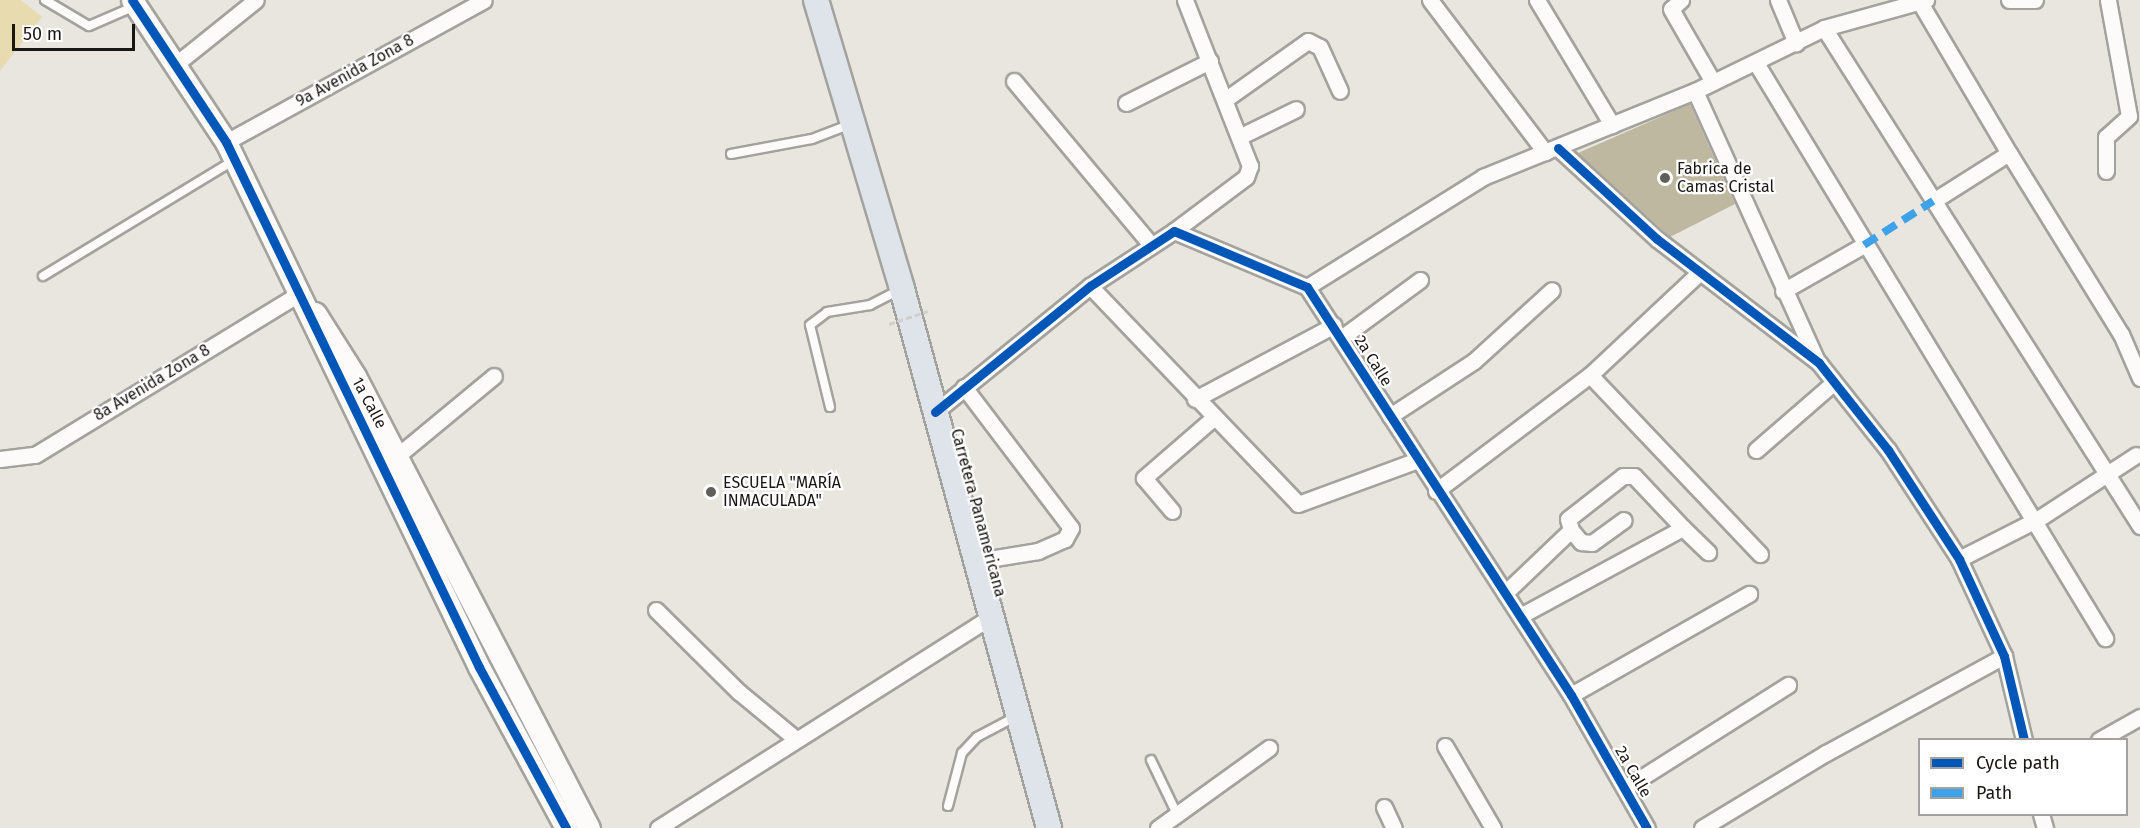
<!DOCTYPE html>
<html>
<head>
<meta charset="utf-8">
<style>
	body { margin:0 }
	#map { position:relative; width:2140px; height:828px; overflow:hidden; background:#e8e6df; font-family:"Fira Sans",sans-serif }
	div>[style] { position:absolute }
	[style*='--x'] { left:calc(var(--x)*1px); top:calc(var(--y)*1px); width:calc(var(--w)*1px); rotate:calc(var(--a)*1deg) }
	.green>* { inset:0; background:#e8dbaf }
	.building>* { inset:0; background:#bfb8a1 }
	.roads { filter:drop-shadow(2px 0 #a4a29d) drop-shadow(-2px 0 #a4a29d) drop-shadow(0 2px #a4a29d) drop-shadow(0 -2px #a4a29d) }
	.lane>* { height:8px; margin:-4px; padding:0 4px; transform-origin:4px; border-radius:4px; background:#fcfbfa }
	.street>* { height:15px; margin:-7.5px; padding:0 7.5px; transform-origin:7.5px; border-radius:7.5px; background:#fcfbfa }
	.secondary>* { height:21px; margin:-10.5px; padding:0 10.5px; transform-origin:10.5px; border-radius:10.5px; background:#fcfbfa }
	.primary>* { height:24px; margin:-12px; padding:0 12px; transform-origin:12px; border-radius:12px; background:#dee4ea }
	.path-bridge>* { height:3px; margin-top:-1.5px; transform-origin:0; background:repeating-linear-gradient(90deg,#cfcfcd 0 6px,transparent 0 9px) }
	.quiet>* { height:8px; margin-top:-4px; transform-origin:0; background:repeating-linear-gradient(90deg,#3da2ea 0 15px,transparent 0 23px) }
	.cycleway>* { height:9px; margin:-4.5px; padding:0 4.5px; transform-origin:4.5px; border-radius:4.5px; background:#0057b8 }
	.dots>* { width:16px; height:16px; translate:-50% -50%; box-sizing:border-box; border:3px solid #fff; border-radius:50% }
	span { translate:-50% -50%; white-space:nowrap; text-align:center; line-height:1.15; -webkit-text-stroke:4.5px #fff; paint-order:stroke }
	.street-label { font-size:16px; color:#181712 }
	.poi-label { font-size:16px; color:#181712 }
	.left { translate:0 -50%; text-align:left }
	.legend { position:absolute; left:1918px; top:738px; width:210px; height:78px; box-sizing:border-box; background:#fff; border:2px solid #a3a2a0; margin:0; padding:8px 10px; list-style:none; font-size:18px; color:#181712 }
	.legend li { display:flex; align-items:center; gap:12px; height:30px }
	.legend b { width:30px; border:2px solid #a3a2a0 }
	.scale { position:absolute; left:12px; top:24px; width:123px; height:27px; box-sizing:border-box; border:3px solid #181712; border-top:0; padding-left:8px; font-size:18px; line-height:21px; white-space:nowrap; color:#181712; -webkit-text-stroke:4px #fff; paint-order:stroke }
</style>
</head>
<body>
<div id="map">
	<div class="green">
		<i style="clip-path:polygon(0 0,21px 0,42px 17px,0 71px)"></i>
	</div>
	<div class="building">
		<i style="clip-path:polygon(1690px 104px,1735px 204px,1670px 237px,1578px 153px)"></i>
	</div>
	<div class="roads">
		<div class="lane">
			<i style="--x:45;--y:0;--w:51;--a:30.6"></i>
			<i style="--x:89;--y:26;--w:50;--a:-23.5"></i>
			<i style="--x:731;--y:154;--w:82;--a:-10.5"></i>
			<i style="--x:812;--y:139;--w:42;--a:-21"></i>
			<i style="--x:43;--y:276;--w:222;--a:-31.2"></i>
			<i style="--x:830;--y:407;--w:84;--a:-103.7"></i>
			<i style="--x:810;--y:325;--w:21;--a:-37"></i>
			<i style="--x:827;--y:312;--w:44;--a:-9.2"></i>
			<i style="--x:870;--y:305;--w:31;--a:-27"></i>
			<i style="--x:1151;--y:760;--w:60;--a:64.3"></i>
			<i style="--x:948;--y:806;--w:55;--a:-75.2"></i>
			<i style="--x:962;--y:753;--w:22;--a:-47"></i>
			<i style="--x:977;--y:737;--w:45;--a:-27.7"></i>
		</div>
		<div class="street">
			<i style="--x:1430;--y:0;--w:191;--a:52.9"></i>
			<i style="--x:1537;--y:0;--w:146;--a:59"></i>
			<i style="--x:1681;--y:0;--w:13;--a:138"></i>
			<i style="--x:1671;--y:9;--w:84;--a:60.1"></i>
			<i style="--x:1778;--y:0;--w:47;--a:67.3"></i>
			<i style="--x:2009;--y:0;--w:26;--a:0"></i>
			<i style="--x:1919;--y:1;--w:177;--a:59.4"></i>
			<i style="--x:2009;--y:153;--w:90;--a:147.7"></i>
			<i style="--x:1824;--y:28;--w:590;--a:57.6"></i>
			<i style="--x:1756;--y:63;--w:673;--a:58.74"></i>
			<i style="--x:176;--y:64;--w:102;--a:-38.7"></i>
			<i style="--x:1014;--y:81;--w:214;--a:50.1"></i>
			<i style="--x:1695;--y:91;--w:294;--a:65.7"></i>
			<i style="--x:1226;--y:99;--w:100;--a:-35.3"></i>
			<i style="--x:1308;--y:41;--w:13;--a:27"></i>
			<i style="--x:1320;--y:47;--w:48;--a:65.6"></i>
			<i style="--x:1126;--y:103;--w:94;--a:-26.6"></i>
			<i style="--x:1241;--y:136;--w:61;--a:-26.1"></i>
			<i style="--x:226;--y:142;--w:294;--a:-28.8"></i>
			<i style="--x:1558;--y:148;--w:134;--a:42.6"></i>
			<i style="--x:1657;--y:239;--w:204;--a:37.4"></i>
			<i style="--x:1819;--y:363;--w:111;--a:51.6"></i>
			<i style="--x:1888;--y:450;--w:130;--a:56.9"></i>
			<i style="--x:1959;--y:559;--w:107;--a:65.1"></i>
			<i style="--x:2004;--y:656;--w:86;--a:76.6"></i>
			<i style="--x:2009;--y:153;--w:213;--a:58.3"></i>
			<i style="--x:2121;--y:334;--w:48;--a:66.6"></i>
			<i style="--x:2106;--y:171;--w:34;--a:-90"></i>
			<i style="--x:2106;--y:137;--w:31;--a:-42"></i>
			<i style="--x:2129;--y:116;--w:118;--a:-100.3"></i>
			<i style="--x:1174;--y:231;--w:90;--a:-36.9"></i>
			<i style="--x:1246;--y:177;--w:12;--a:-70"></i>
			<i style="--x:1250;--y:166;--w:178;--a:-111.4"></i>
			<i style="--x:1090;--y:286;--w:301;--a:46.3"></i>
			<i style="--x:1298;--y:504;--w:125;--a:-20.2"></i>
			<i style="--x:1307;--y:287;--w:208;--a:-32"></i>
			<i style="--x:1483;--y:177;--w:229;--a:-22.1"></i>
			<i style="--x:1695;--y:91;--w:144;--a:-26"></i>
			<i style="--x:1824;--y:28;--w:106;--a:-15.4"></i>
			<i style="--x:1783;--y:291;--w:93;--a:-29.6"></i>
			<i style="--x:1341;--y:338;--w:98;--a:-36.3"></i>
			<i style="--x:1590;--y:375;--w:247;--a:46.5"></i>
			<i style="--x:964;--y:387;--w:177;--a:52.8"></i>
			<i style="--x:1071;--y:528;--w:13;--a:119"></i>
			<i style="--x:1065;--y:539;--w:30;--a:156"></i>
			<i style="--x:1038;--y:551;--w:63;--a:170.8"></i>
			<i style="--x:1195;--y:399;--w:157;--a:-28"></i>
			<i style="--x:935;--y:412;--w:200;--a:-39.1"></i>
			<i style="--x:1090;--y:286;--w:100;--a:-33.2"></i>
			<i style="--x:1174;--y:231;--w:144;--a:22.8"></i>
			<i style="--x:1307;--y:287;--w:486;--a:57.1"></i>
			<i style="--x:1571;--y:695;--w:153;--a:60.3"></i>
			<i style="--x:1390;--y:416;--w:100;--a:-33.2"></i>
			<i style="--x:1474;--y:361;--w:105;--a:-42.3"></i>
			<i style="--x:1756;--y:450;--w:102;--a:-41"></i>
			<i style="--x:396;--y:457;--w:127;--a:-39.6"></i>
			<i style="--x:0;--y:459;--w:35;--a:-7"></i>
			<i style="--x:35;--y:455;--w:311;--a:-31.4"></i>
			<i style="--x:1436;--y:491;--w:193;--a:-37"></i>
			<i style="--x:1590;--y:375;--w:149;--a:-43.1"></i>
			<i style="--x:1172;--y:511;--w:43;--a:-130.3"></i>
			<i style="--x:1144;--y:478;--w:90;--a:-40.9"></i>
			<i style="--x:1571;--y:530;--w:16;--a:50"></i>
			<i style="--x:1581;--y:542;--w:11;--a:5"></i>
			<i style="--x:1592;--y:543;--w:39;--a:-36"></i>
			<i style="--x:1959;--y:559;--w:89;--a:-26.9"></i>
			<i style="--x:2038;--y:519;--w:117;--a:-33.1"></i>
			<i style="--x:1505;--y:593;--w:91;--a:-43.7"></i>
			<i style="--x:1571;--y:530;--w:11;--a:-105"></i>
			<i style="--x:1568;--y:519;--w:70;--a:-38"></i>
			<i style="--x:1623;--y:476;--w:11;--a:0"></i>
			<i style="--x:1634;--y:476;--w:71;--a:46.7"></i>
			<i style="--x:656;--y:610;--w:117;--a:44.7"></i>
			<i style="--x:739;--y:692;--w:75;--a:39.6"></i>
			<i style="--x:1520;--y:616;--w:185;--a:-28.4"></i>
			<i style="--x:1683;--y:528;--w:35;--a:44"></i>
			<i style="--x:1571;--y:695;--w:205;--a:-29.6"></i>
			<i style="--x:2099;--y:740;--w:47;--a:-29.3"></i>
			<i style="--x:1445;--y:746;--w:95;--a:59.7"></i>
			<i style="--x:1625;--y:788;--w:193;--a:-32.3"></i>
			<i style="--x:1384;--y:807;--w:23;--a:65"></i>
			<i style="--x:2041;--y:814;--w:15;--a:74"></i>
			<i style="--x:658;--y:828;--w:394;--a:-32.4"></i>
			<i style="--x:1158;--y:828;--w:137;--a:-35.8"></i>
			<i style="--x:1702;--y:828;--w:145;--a:-31.2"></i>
			<i style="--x:1826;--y:753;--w:203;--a:-28.6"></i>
		</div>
		<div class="secondary">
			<i style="--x:132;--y:0;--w:170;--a:56.5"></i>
			<i style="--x:226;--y:142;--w:583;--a:64.27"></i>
			<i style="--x:479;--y:667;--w:183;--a:61.6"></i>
			<i style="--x:315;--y:313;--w:75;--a:57.6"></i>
			<i style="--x:355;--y:376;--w:509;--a:62.63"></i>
		</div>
		<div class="primary">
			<i style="--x:816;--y:0;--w:302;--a:73.4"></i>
			<i style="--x:902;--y:289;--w:559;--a:74.74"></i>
		</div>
	</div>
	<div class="path-bridge">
		<i style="--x:889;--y:324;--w:41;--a:-18.4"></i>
	</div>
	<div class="quiet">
		<i style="--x:1864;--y:245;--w:82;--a:-32.5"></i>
	</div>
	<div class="cycleway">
		<i style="--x:132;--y:0;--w:170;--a:56.5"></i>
		<i style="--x:226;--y:142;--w:583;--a:64.27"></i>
		<i style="--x:479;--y:667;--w:183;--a:61.6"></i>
		<i style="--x:1558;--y:148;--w:134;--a:42.6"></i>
		<i style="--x:1657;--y:239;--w:204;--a:37.4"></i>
		<i style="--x:1819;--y:363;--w:111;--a:51.6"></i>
		<i style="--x:1888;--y:450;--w:130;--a:56.9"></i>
		<i style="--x:1959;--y:559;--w:107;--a:65.1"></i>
		<i style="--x:2004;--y:656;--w:86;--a:76.6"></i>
		<i style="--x:935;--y:412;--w:200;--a:-39.1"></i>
		<i style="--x:1090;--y:286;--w:100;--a:-33.2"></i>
		<i style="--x:1174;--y:231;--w:144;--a:22.8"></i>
		<i style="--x:1307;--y:287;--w:486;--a:57.1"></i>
		<i style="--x:1571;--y:695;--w:153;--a:60.3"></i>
	</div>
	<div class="dots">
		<i style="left:1665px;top:178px;background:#615f5a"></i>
		<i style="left:711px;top:492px;background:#615f5a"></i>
	</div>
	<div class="street-label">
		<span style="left:355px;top:71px;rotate:-29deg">9a Avenida Zona 8</span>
		<span style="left:1373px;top:361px;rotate:58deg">2a Calle</span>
		<span style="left:152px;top:383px;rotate:-31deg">8a Avenida Zona 8</span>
		<span style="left:369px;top:403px;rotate:62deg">1a Calle</span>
		<span style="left:978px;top:513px;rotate:75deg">Carretera Panamericana</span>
		<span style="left:1633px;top:772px;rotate:60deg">2a Calle</span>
	</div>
	<div class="poi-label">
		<span class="left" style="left:1677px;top:178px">Fabrica de<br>Camas Cristal</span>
		<span class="left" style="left:723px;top:492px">ESCUELA "MARÍA<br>INMACULADA"</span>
	</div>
	<ul class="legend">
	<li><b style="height:8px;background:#0057b8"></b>Cycle path</li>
	<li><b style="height:8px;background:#3da2ea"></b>Path</li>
	</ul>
	<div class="scale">50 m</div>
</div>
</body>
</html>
